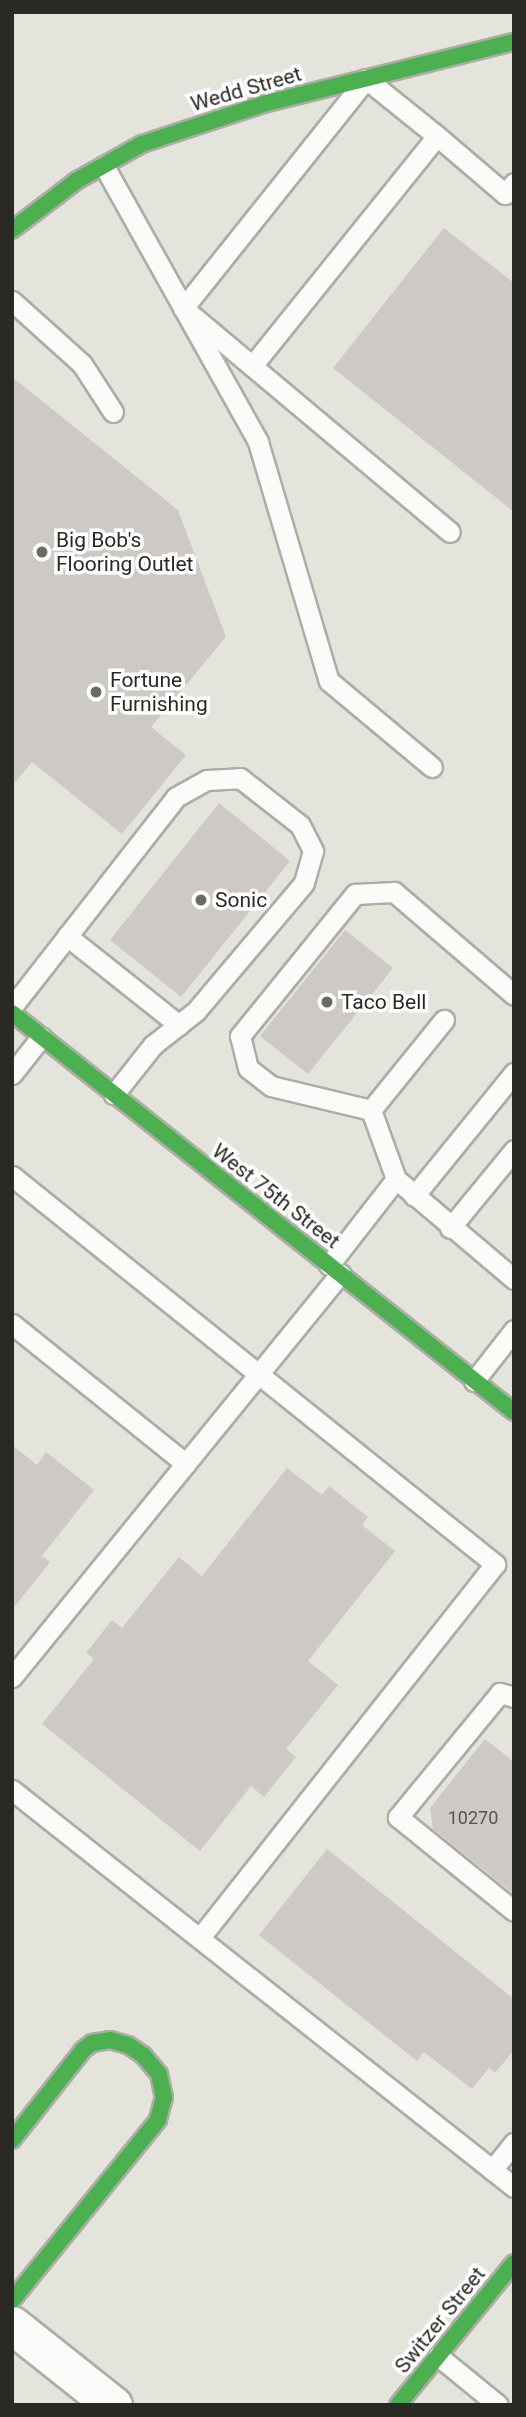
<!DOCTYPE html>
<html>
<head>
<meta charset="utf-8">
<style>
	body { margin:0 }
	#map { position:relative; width:526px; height:2417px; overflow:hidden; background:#e4e3dc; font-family:Roboto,sans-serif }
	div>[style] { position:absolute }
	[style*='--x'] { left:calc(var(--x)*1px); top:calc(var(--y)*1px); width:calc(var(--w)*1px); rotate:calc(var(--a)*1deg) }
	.building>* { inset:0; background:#cdcac6 }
	.roads { filter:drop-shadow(2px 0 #adada7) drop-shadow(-2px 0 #adada7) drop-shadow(0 2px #adada7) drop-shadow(0 -2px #adada7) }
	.lane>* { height:19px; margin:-9.5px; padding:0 9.5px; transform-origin:9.5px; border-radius:9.5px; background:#fbfbfa }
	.street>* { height:37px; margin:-18.5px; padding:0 18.5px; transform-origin:18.5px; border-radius:18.5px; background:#fbfbfa }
	.fast>* { height:16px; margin:-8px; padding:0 8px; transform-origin:8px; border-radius:8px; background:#4caf50 }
	.dots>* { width:19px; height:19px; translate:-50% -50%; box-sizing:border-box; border:4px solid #fff; border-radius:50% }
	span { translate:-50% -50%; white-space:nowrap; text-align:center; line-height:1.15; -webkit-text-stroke:7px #fff; paint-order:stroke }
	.number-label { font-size:18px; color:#54534e }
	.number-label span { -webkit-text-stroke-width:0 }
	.street-label { font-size:21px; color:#2a2924 }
	.poi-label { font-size:21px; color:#2a2924 }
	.left { translate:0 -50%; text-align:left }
	.frame { position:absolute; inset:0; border:14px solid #2a2924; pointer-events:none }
</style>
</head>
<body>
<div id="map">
	<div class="building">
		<i style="clip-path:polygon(444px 228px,514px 283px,514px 512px,333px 368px)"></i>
		<i style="clip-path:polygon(12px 377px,178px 510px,226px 637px,151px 727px,186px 755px,122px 834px,32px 762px,12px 786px)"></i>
		<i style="clip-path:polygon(219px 803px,290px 861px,181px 997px,110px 940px)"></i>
		<i style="clip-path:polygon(345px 930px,393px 968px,308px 1074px,260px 1036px)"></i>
		<i style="clip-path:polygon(12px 1445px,37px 1465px,46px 1452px,94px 1490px,42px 1556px,50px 1562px,12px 1610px)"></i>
		<i style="clip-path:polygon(287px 1468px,322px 1495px,329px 1486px,368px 1517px,362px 1525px,395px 1551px,308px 1661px,338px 1685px,286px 1749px,296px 1757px,264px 1797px,251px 1786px,200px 1851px,42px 1724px,94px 1659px,86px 1653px,112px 1620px,122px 1628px,179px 1557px,202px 1576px)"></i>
		<i style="clip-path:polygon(485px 1739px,514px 1762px,514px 1894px,433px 1829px,430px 1808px)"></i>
		<i style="clip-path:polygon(327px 1849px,514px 1999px,514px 2050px,495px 2073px,489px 2068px,472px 2089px,424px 2052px,417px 2061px,259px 1935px)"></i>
	</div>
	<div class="roads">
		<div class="lane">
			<i style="--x:437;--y:136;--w:89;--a:40.5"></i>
			<i style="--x:505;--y:194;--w:14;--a:-51"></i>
			<i style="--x:104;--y:166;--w:316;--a:60.8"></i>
			<i style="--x:258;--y:442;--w:249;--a:73.5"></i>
			<i style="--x:329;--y:681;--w:134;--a:39.9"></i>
			<i style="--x:12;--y:301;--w:94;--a:42"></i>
			<i style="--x:82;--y:364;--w:57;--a:57.1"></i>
			<i style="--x:252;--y:366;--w:295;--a:-51.2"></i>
			<i style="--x:437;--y:136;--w:91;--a:-141.2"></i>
			<i style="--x:366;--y:79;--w:293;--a:128.6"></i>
			<i style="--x:183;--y:308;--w:90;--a:40"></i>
			<i style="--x:252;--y:366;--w:258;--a:40"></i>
			<i style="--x:67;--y:936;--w:143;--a:38.5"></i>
			<i style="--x:12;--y:1007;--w:266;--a:-52"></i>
			<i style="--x:176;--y:797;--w:35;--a:-29"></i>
			<i style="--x:207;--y:780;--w:33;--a:-3"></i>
			<i style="--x:240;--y:778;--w:76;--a:38.1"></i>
			<i style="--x:300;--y:825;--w:29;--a:63"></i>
			<i style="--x:313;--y:851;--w:33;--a:106"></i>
			<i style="--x:304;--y:883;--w:167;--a:130.2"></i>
			<i style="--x:196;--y:1011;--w:55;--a:141.7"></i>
			<i style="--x:153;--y:1045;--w:63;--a:128.5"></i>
			<i style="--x:12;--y:1074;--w:47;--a:-51.9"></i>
			<i style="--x:371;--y:1110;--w:103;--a:-166.5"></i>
			<i style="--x:271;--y:1086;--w:29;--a:-142"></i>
			<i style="--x:248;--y:1068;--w:33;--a:-104"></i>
			<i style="--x:240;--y:1036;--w:183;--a:-51"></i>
			<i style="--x:355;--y:894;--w:39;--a:-3"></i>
			<i style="--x:394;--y:892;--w:158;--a:40.6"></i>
			<i style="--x:12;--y:1176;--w:620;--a:38.78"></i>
			<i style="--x:495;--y:1564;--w:476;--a:128.3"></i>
			<i style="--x:396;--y:1179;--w:73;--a:-109.9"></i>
			<i style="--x:371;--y:1110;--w:116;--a:-51"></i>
			<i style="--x:414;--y:1196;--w:159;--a:-50.9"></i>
			<i style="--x:450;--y:1228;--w:101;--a:-50.6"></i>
			<i style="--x:329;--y:1265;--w:109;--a:-52.1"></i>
			<i style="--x:396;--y:1179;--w:155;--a:40.3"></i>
			<i style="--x:12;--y:1324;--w:223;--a:38.8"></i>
			<i style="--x:474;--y:1381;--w:65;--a:-51.9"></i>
			<i style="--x:12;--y:1677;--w:520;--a:-50.86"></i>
			<i style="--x:514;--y:1697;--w:15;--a:-164"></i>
			<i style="--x:500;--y:1693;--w:161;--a:129.4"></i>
			<i style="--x:398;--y:1817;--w:149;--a:39"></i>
			<i style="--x:12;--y:1790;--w:640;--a:38.34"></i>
			<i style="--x:492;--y:2170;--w:35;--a:-51"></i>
			<i style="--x:438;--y:2356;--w:77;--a:39.2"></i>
		</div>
		<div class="street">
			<i style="--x:12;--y:2325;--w:129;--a:38.4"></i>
		</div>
		<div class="fast">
			<i style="--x:12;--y:230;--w:81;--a:-37.4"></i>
			<i style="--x:76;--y:181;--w:76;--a:-29.3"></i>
			<i style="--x:142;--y:144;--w:132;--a:-18.2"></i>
			<i style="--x:267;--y:103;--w:254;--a:-13.9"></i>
			<i style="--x:12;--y:1013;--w:641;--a:38.48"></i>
			<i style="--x:12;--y:2140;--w:115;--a:-51.7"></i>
			<i style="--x:83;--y:2050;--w:11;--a:-38"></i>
			<i style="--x:92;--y:2043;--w:18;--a:-9"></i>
			<i style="--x:110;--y:2040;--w:19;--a:16"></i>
			<i style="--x:128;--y:2045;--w:18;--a:34"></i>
			<i style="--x:143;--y:2055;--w:25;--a:50"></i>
			<i style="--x:159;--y:2074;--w:24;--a:78"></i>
			<i style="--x:164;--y:2097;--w:24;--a:105"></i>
			<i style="--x:158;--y:2120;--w:232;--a:129"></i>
			<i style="--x:398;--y:2405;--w:183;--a:-50.8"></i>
		</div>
	</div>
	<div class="dots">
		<i style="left:42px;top:552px;background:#6b6a64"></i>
		<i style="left:96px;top:692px;background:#6b6a64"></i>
		<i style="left:201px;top:900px;background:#6b6a64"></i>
		<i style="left:327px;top:1002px;background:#6b6a64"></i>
	</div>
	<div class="number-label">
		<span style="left:473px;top:1818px">10270</span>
	</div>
	<div class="street-label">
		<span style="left:246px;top:89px;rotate:-16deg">Wedd Street</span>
		<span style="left:276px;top:1196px;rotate:38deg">West 75th Street</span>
		<span style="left:440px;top:2320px;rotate:-51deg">Switzer Street</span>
	</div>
	<div class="poi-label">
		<span class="left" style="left:56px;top:552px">Big Bob's<br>Flooring Outlet</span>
		<span class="left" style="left:110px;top:692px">Fortune<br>Furnishing</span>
		<span class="left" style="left:215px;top:900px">Sonic</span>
		<span class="left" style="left:341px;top:1002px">Taco Bell</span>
	</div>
	<div class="frame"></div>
</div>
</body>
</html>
